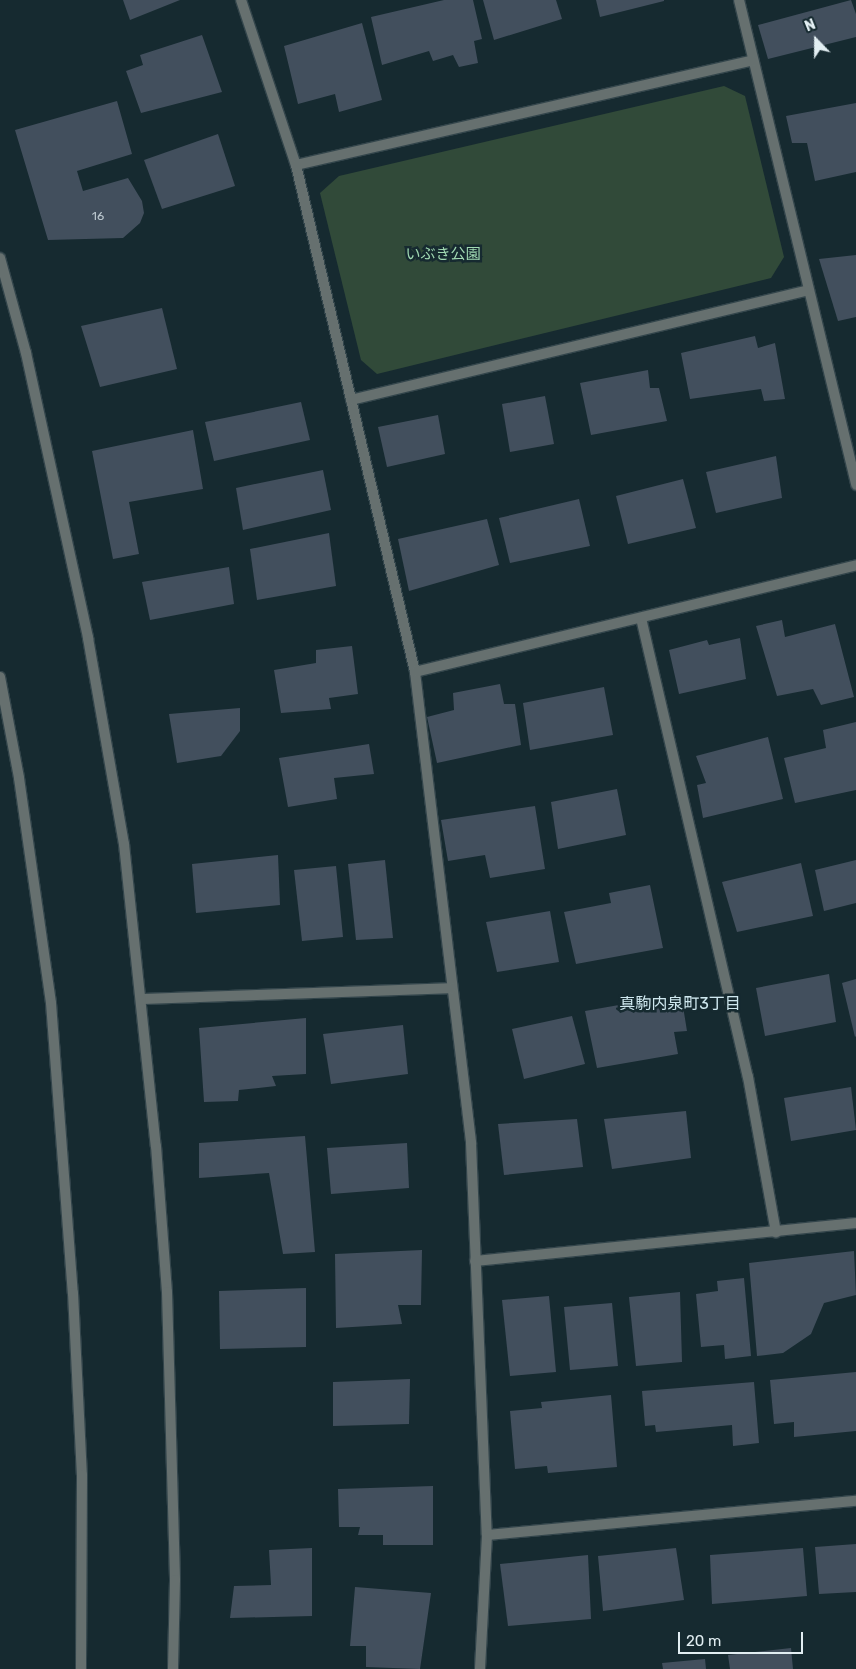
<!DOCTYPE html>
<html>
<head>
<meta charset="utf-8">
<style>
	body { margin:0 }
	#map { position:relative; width:856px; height:1669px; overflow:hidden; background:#162a30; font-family:Rubik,"Noto Sans JP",sans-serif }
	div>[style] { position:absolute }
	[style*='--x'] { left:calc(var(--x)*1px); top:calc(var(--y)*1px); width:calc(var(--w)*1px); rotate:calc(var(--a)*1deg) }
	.green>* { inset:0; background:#314a39 }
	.building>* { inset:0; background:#424f5d }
	.roads { filter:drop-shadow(1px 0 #33454b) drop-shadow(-1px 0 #33454b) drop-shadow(0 1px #33454b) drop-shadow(0 -1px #33454b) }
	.minor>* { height:10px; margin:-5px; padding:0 5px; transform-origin:5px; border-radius:5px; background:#66706f }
	.tertiary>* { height:10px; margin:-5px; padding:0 5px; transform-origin:5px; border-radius:5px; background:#66706f }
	span { translate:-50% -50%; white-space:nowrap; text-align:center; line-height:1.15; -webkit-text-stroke:5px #162a30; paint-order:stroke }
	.number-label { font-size:12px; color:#bac6cd }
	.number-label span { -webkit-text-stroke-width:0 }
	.park-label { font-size:15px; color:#a1d9b2 }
	.neighbourhood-label { font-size:16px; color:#cfe8ef }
	.north { position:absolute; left:791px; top:15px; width:50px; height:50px; -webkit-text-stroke:4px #162a30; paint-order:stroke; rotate:338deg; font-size:14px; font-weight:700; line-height:20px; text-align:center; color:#e2eef2 }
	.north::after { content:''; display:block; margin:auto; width:18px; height:22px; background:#e2eef2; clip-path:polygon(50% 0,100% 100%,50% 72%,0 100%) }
	.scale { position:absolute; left:678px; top:1632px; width:125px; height:22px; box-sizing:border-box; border:2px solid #e2eef2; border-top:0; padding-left:6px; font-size:15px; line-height:18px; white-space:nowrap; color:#e2eef2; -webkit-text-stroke:4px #162a30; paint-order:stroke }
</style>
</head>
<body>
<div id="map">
	<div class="green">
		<i style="clip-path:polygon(724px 86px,745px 96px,784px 257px,771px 278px,377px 374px,361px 360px,320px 193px,339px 176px)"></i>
	</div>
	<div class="building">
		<i style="clip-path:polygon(123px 0,180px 0,130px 20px)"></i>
		<i style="clip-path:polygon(444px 0,473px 0,482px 39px,474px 41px,478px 63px,459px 67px,453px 55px,433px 61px,429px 51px,382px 65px,371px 17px)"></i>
		<i style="clip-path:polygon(483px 0,556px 0,562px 19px,494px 40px)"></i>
		<i style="clip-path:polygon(596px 0,664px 0,664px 1px,600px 17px)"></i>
		<i style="clip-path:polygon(851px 0,856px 14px,856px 37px,768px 59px,758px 25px)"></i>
		<i style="clip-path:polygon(362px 23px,382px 100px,339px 112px,335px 94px,298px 104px,284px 46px)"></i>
		<i style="clip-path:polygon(202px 35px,222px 92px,141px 113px,126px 71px,143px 65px,140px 55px)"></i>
		<i style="clip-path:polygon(117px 101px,132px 154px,77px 171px,83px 191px,128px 178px,142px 201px,144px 213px,140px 223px,123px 238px,48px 240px,15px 130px)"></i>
		<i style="clip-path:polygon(856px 103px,856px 172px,815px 181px,807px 143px,792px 143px,786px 116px)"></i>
		<i style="clip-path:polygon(218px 134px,235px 186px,162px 209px,144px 160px)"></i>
		<i style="clip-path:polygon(856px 255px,856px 317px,838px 321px,819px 259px)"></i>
		<i style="clip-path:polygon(162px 308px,177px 369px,100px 387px,81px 326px)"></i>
		<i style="clip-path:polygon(755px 336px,758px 348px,775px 343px,785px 399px,764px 401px,761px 389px,690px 399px,681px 353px)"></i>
		<i style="clip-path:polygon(648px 370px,650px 388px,659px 388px,667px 421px,591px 435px,580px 383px)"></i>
		<i style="clip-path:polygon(545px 396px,554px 444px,510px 452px,502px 404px)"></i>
		<i style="clip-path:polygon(301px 402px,310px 440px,214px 461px,205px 422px)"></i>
		<i style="clip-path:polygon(438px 415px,445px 454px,387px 467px,378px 427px)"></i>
		<i style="clip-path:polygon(193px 430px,203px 489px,129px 502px,139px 554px,113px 559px,92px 451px)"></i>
		<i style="clip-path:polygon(776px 456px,782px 498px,716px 513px,706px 472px)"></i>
		<i style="clip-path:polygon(323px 470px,331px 510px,243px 530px,236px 488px)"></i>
		<i style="clip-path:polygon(683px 479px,696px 528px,628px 544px,616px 496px)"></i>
		<i style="clip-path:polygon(579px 499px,590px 546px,510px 563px,499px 518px)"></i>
		<i style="clip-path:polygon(487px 519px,499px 565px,409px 591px,398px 539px)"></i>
		<i style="clip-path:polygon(329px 533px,336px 586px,257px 600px,250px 549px)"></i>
		<i style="clip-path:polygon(229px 567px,234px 604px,150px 620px,142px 582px)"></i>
		<i style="clip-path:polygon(782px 620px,785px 637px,835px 624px,854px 697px,821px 705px,813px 689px,777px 696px,756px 626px)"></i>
		<i style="clip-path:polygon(740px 638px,746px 679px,679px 694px,669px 650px,707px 640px,709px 645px)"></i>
		<i style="clip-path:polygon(352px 646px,358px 694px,329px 698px,331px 709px,281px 713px,274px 670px,316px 663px,316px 650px)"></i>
		<i style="clip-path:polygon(500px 684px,504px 704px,515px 704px,521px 745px,437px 763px,427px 717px,454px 710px,453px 693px)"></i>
		<i style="clip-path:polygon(604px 687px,613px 735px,530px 750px,523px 703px)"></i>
		<i style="clip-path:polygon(240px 708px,240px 731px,221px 756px,177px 763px,169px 714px)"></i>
		<i style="clip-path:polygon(856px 722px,856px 790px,795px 803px,784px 758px,826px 748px,823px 730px)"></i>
		<i style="clip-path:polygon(768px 737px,783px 799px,703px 818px,697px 785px,706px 783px,696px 756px)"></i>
		<i style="clip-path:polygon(369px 744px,374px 774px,334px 778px,337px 799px,288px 807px,279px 758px)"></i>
		<i style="clip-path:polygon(617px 789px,626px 835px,558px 849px,551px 802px)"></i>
		<i style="clip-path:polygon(535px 806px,545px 869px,490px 878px,485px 855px,448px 861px,441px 820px)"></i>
		<i style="clip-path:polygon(278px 855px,280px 905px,196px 913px,192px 864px)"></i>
		<i style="clip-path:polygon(385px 860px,393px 938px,356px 940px,348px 864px)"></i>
		<i style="clip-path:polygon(856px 860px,856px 903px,824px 911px,815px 870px)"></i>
		<i style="clip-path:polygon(801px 863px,813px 916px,737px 932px,722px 882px)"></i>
		<i style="clip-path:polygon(336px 866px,343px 937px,302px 941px,294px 870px)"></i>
		<i style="clip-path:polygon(650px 885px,663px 948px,576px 964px,564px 912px,611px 903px,609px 893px)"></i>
		<i style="clip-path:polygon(550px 911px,559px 962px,497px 972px,486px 922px)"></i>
		<i style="clip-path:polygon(829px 974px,836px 1022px,765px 1036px,756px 988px)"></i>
		<i style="clip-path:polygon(856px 979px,856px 1036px,855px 1037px,842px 983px)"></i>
		<i style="clip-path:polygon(681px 994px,687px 1031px,674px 1032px,678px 1054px,597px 1068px,585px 1011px)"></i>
		<i style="clip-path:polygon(572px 1016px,585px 1064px,524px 1079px,512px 1029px)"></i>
		<i style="clip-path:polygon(306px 1018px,306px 1074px,272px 1076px,276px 1086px,239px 1090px,238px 1101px,204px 1102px,199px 1028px)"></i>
		<i style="clip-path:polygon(403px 1025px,408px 1074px,331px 1084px,323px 1034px)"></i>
		<i style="clip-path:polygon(851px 1087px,856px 1130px,791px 1141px,784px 1098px)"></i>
		<i style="clip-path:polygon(686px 1111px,691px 1158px,612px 1169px,604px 1119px)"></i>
		<i style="clip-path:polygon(577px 1119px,583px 1167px,504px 1175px,498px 1124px)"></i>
		<i style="clip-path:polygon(305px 1136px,315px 1252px,283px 1254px,269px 1173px,199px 1178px,199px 1143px)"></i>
		<i style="clip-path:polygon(407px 1143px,409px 1188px,331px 1194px,327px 1148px)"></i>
		<i style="clip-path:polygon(422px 1250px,421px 1305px,398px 1305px,402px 1324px,336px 1328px,335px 1254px)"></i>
		<i style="clip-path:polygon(854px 1251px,856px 1295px,824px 1303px,811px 1334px,783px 1353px,757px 1356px,749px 1263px)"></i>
		<i style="clip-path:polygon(744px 1278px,751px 1356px,725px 1359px,724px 1345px,701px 1347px,696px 1294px,718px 1291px,717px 1281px)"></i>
		<i style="clip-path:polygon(306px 1288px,306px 1347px,220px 1349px,219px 1291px)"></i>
		<i style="clip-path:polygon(680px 1292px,682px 1362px,636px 1366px,629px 1297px)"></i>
		<i style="clip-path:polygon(549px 1296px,556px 1372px,510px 1376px,502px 1300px)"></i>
		<i style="clip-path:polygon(612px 1303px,618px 1366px,570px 1370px,564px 1307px)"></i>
		<i style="clip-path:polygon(856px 1372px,856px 1431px,794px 1437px,794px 1422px,774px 1424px,770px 1380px)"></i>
		<i style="clip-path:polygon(410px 1379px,409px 1424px,333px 1426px,333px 1382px)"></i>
		<i style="clip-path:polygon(754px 1382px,759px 1443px,733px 1446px,732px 1425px,656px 1432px,655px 1425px,645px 1426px,642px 1391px)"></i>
		<i style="clip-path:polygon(611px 1395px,617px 1467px,548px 1473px,547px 1466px,515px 1469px,510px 1411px,542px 1408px,541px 1402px)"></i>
		<i style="clip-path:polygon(433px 1486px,433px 1545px,383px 1545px,383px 1535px,358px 1535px,360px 1527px,339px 1527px,338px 1489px)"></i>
		<i style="clip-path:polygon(856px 1544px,856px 1592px,819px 1594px,815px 1547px)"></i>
		<i style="clip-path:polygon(312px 1548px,312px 1616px,230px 1618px,234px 1586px,271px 1585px,269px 1550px)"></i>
		<i style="clip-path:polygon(676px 1548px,684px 1600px,603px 1611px,598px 1556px)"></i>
		<i style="clip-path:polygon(803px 1548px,807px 1596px,712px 1604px,710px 1555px)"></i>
		<i style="clip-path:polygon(588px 1555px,591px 1619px,508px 1626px,500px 1564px)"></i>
		<i style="clip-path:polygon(355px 1587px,431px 1593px,420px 1669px,366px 1667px,366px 1646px,350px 1646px)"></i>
		<i style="clip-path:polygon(791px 1648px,793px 1669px,730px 1669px,728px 1655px)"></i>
		<i style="clip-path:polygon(705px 1659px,706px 1669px,663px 1669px,662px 1663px)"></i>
	</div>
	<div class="roads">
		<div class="minor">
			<i style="--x:241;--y:0;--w:174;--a:71.6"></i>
			<i style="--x:296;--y:165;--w:521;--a:76.79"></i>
			<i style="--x:415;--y:672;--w:474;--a:83.2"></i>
			<i style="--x:471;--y:1143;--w:392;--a:87.7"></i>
			<i style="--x:487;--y:1535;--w:134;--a:93"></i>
			<i style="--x:739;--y:0;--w:499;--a:76.4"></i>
			<i style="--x:296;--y:165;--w:469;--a:-12.9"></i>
			<i style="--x:351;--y:400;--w:470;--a:-13.5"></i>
			<i style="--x:641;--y:618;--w:471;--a:76.9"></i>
			<i style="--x:748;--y:1077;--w:158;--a:79.8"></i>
			<i style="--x:415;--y:672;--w:454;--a:-13.6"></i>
			<i style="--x:141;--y:999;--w:310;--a:-2"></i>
			<i style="--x:475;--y:1261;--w:383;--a:-5.7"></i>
			<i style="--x:487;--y:1535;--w:371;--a:-5.3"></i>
		</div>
		<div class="tertiary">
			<i style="--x:0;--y:258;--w:98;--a:74.7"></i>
			<i style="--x:26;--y:353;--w:292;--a:77.7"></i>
			<i style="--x:88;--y:638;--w:209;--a:80.1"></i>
			<i style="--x:124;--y:844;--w:304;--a:84"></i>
			<i style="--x:156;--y:1146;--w:146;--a:85.7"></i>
			<i style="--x:167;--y:1292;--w:288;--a:88.4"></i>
			<i style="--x:175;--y:1580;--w:89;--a:91.3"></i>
			<i style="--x:0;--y:677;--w:103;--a:79.3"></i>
			<i style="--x:19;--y:778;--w:227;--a:81.9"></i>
			<i style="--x:51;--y:1003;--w:291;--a:85.7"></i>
			<i style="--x:73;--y:1293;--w:182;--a:87.2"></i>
			<i style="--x:82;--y:1475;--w:194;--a:90.3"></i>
		</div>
	</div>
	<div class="number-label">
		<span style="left:98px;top:217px">16</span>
	</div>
	<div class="park-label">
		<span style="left:443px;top:255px">いぶき公園</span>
	</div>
	<div class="neighbourhood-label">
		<span style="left:680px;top:1004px">真駒内泉町3丁目</span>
	</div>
	<div class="north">N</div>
	<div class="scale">20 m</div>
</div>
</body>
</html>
